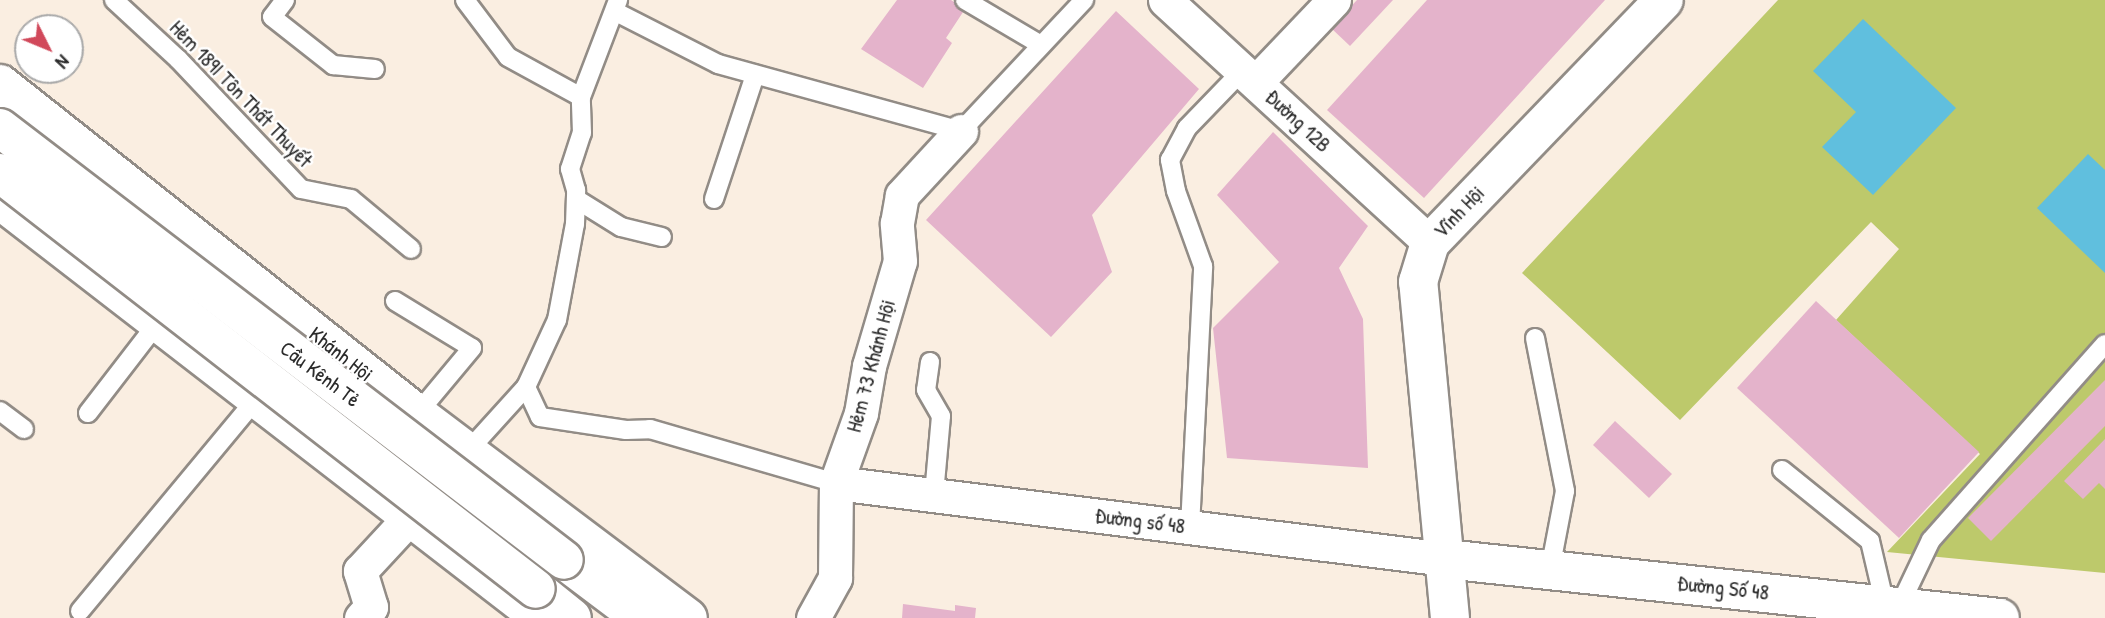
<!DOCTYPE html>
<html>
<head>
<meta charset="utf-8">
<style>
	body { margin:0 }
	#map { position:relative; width:2105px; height:618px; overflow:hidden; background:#faeee1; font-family:"Patrick Hand",sans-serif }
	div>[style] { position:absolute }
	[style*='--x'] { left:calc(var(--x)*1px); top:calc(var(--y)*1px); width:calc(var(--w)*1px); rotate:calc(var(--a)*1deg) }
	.green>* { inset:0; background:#bdc96b }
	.water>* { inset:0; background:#60bfde }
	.building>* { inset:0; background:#e4b3cb }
	.roads { filter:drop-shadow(2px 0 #928c86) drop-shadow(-2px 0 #928c86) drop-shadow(0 2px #928c86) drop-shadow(0 -2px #928c86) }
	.service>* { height:18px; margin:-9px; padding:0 9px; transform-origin:9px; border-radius:9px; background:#fff }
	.minor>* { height:33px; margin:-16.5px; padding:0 16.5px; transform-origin:16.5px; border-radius:16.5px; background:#fff }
	.tertiary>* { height:38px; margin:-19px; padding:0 19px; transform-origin:19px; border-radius:19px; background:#fff }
	.primary>* { height:38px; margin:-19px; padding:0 19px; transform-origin:19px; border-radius:19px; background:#fff }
	.bridges { filter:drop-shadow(2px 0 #928c86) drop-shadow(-2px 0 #928c86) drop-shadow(0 2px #928c86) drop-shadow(0 -2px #928c86) }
	.primary-bridge>* { height:38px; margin:-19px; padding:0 19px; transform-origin:19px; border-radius:19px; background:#fff }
	span { translate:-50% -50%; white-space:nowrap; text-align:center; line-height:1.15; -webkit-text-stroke:5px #fff; paint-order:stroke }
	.street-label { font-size:21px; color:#2b2b2b }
	.north { position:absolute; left:14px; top:14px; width:70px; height:70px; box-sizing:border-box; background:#fff; border:2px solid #aaa; border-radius:50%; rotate:133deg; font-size:19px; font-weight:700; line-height:28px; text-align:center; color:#2b2b2b }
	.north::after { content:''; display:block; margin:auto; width:24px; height:32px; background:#d1495b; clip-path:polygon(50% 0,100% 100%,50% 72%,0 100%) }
</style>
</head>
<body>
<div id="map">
	<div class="green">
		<i style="clip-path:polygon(1778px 0,2105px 0,2105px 573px,1887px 552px,1980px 454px,1836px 320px,1899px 249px,1871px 222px,1680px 420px,1522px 273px)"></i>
	</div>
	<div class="water">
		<i style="clip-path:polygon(1863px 19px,1956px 108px,1873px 195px,1822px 147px,1856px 112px,1813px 71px)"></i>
		<i style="clip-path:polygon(2088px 154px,2105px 170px,2105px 273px,2037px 208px)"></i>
	</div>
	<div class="building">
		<i style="clip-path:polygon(897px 0,951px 0,965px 9px,946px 38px,952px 43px,923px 88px,861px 49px)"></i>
		<i style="clip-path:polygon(1357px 0,1393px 0,1350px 46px,1331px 28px)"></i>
		<i style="clip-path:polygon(1427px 0,1605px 0,1424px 198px,1327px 110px)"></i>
		<i style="clip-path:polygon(1116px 11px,1199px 89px,1092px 215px,1112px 272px,1051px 337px,926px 220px)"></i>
		<i style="clip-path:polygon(1273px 132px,1368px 226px,1339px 268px,1363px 319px,1368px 468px,1227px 458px,1213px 328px,1279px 262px,1217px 195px)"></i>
		<i style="clip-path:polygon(1816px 301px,1979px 452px,1899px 538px,1737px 388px)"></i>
		<i style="clip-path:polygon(2105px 380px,2105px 426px,1991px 541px,1968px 518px)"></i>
		<i style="clip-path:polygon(1615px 421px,1672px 474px,1649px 498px,1593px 445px)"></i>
		<i style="clip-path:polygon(2105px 439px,2105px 489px,2099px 483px,2083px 499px,2064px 481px)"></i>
		<i style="clip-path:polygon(903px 604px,955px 611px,955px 605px,976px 608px,975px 618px,902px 618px)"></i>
	</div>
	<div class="roads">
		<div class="service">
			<i style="--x:114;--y:0;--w:87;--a:42.7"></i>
			<i style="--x:178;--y:59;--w:179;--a:46.6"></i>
			<i style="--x:301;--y:189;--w:51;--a:11.3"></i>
			<i style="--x:351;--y:199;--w:78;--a:39.8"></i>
			<i style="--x:285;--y:0;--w:21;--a:127"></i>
			<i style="--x:272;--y:17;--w:78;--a:38.2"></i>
			<i style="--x:333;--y:65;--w:42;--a:5.4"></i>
			<i style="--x:465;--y:0;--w:71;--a:53"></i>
			<i style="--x:508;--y:57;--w:83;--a:28.7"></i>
			<i style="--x:965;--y:0;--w:88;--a:30.6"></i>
			<i style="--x:616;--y:12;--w:114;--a:27"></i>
			<i style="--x:718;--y:64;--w:252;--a:15.4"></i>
			<i style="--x:961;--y:131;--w:180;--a:-46.8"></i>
			<i style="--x:576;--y:199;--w:53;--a:31.9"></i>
			<i style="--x:621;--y:227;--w:42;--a:13.7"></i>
			<i style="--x:714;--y:199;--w:131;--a:-71.7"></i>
			<i style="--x:395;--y:301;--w:90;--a:31.4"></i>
			<i style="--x:472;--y:348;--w:86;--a:129.8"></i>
			<i style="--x:1535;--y:338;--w:156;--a:78.9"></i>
			<i style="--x:1565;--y:491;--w:80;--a:100.8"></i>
			<i style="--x:930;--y:362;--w:28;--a:98"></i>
			<i style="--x:926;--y:390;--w:30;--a:60"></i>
			<i style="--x:941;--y:416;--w:79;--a:95.1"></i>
			<i style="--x:526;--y:387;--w:33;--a:65"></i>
			<i style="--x:540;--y:417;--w:87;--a:8.6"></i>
			<i style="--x:626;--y:430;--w:24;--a:-2"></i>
			<i style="--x:650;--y:429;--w:194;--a:16.2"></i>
			<i style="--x:0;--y:411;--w:30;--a:37"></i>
			<i style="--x:88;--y:413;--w:115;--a:-52.4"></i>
			<i style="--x:467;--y:452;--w:88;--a:-47.8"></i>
			<i style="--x:526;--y:387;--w:74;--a:-65.2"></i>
			<i style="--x:557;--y:320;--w:98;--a:-79.4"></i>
			<i style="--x:575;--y:224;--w:34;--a:-88"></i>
			<i style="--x:576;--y:190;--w:22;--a:-106"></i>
			<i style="--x:570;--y:169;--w:38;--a:-72"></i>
			<i style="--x:582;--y:133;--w:36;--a:-92"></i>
			<i style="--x:581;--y:97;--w:104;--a:-69.1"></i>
			<i style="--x:1782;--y:470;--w:113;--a:38.9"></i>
			<i style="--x:1870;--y:541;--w:66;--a:76.8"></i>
			<i style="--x:1190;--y:527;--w:261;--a:-87.1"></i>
			<i style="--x:1203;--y:266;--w:80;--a:-109.8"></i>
			<i style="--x:1176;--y:191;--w:32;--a:-101"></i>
			<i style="--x:1170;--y:160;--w:36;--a:-62"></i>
			<i style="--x:1187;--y:128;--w:81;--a:-46"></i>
			<i style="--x:1899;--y:607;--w:74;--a:-64.5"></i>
			<i style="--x:1931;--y:540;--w:262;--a:-48.4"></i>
			<i style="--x:80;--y:611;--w:277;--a:-50.3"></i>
		</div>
		<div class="minor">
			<i style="--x:1165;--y:0;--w:360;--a:42.5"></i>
			<i style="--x:1256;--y:82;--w:113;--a:-46.4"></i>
			<i style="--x:836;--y:483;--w:614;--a:7.11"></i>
			<i style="--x:361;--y:618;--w:15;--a:-48"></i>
			<i style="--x:371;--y:607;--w:38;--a:-107"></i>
			<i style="--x:360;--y:571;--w:74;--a:-47.2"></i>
			<i style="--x:813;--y:618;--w:46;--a:-61.2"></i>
			<i style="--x:835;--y:578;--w:95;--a:-89.4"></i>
			<i style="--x:836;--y:483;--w:74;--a:-70.3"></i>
			<i style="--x:861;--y:413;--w:48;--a:-80.3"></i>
			<i style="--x:869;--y:366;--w:109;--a:-73.6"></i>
			<i style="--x:900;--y:261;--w:38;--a:-95"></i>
			<i style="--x:897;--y:223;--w:28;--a:-80"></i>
			<i style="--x:902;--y:195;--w:87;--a:-47.3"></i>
		</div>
		<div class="tertiary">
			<i style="--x:0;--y:84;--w:532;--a:38.36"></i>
			<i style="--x:417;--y:414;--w:339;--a:37"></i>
			<i style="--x:0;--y:200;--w:684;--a:37.69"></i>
			<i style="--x:1445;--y:559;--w:558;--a:6.07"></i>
			<i style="--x:1450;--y:618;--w:338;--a:-95.4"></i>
			<i style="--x:1418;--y:282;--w:41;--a:-72.9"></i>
			<i style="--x:1430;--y:243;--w:337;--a:-46.1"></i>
		</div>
		<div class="primary">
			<i style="--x:564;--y:560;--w:96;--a:37"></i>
			<i style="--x:536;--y:589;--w:46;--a:38.9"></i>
		</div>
	</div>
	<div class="bridges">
		<div class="primary-bridge">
			<i style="--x:0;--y:128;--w:710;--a:37.45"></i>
			<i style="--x:0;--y:173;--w:678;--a:37.82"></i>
		</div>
	</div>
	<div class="street-label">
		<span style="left:241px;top:94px;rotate:46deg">Hẻm 189I Tôn Thất Thuyết</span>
		<span style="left:1298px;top:121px;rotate:43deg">Đường 12B</span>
		<span style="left:1459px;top:212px;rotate:-46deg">Vĩnh Hội</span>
		<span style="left:341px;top:354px;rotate:38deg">Khánh Hội</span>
		<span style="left:871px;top:366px;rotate:-75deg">Hẻm 73 Khánh Hội</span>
		<span style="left:320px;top:374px;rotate:37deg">Cầu Kênh Tẻ</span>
		<span style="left:1140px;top:521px;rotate:7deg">Đường số 48</span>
		<span style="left:1723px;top:588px;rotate:6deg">Đường Số 48</span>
	</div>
	<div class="north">N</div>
</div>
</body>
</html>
